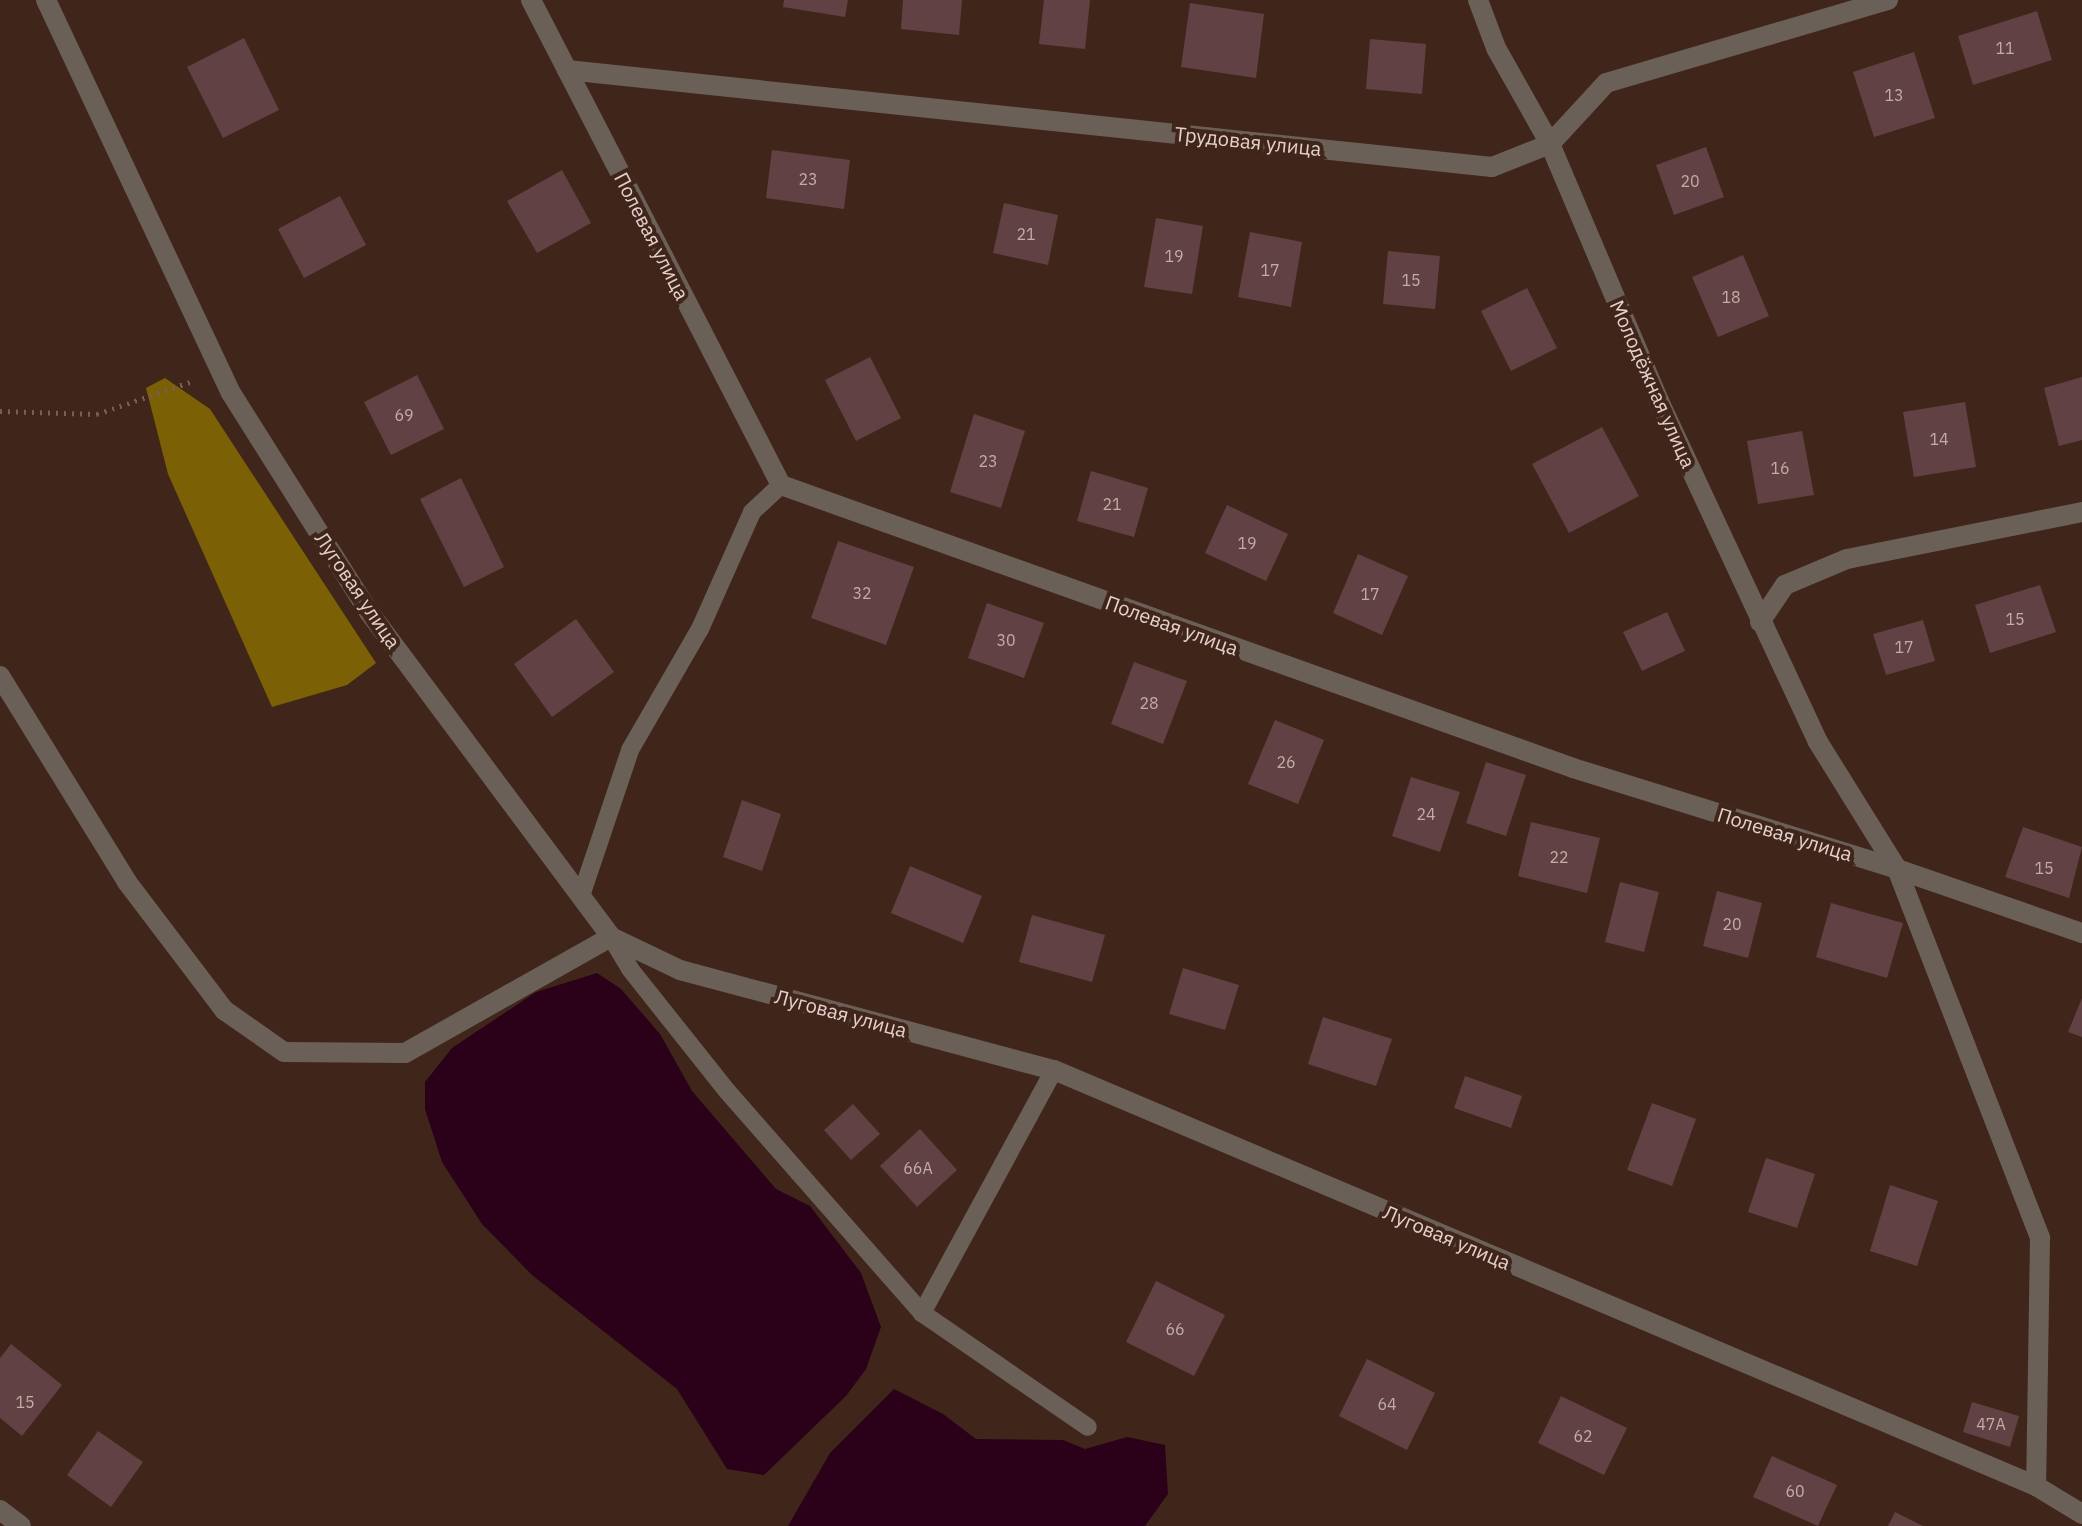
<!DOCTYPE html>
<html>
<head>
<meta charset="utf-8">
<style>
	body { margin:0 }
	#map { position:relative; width:2082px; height:1526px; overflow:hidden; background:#40251b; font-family:"IBM Plex Sans",sans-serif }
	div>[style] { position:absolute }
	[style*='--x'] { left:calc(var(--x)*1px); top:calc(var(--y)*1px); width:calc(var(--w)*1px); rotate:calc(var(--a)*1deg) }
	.forest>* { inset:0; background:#7b6006 }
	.water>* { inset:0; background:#2a0118 }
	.building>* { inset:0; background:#614143 }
	.path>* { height:5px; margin-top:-2.5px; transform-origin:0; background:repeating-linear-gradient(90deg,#775f57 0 2px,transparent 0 8px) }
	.service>* { height:18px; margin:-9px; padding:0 9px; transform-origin:9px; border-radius:9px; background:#6b6057 }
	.minor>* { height:20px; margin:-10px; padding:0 10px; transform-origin:10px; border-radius:10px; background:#6b6057 }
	span { translate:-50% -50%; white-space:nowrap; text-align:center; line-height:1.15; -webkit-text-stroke:8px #40251b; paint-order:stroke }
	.number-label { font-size:16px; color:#c3ada9 }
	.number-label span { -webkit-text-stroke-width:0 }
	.street-label { font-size:20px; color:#e4d1cb }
</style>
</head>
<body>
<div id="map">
	<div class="forest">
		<i style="clip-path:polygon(165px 378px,210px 409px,376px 663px,347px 685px,272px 707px,168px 474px,146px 388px)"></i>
	</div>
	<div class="water">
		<i style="clip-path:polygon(597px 973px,621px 989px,660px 1034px,692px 1091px,776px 1189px,810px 1206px,861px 1273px,881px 1327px,866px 1369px,846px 1396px,764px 1475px,727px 1469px,677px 1389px,532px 1275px,482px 1224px,442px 1162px,425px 1109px,425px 1082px,452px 1048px,536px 992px)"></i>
		<i style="clip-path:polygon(894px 1389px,943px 1414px,976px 1439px,1063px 1440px,1085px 1449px,1127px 1437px,1165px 1445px,1168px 1494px,1145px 1526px,788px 1526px,830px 1453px)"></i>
	</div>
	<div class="building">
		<i style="clip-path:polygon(784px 0,848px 0,845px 17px,783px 7px)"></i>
		<i style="clip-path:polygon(903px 0,962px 0,959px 35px,901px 29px)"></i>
		<i style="clip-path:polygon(1044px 0,1090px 0,1085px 49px,1039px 44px)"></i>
		<i style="clip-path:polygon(1190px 3px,1264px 14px,1256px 78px,1181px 67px)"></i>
		<i style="clip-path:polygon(2037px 11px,2052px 60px,1973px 85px,1958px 36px)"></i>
		<i style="clip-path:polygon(244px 38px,279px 110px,223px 138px,187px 67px)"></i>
		<i style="clip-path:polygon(1370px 39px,1426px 44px,1422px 94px,1366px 89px)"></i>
		<i style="clip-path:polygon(1914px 52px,1935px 118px,1874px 137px,1853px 72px)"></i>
		<i style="clip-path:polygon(1706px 147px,1724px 197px,1674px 215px,1656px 165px)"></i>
		<i style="clip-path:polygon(772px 150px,850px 160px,844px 209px,766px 198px)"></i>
		<i style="clip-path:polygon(562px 170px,591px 223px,537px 253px,507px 201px)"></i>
		<i style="clip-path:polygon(340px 196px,366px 245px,304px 278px,278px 229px)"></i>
		<i style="clip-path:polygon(1004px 203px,1058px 215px,1048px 265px,993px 253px)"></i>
		<i style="clip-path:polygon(1156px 218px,1203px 226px,1192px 294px,1144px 287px)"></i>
		<i style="clip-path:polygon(1250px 232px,1302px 242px,1291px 307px,1238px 297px)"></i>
		<i style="clip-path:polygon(1388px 251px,1440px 256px,1435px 309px,1383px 304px)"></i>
		<i style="clip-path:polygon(1743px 255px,1769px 316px,1718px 337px,1692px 277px)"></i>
		<i style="clip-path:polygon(1527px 288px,1557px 348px,1511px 371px,1481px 311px)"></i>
		<i style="clip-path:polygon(870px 357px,901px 418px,856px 441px,825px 380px)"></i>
		<i style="clip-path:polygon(417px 375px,444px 429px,391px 455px,364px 402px)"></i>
		<i style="clip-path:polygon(2082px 377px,2082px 440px,2059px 446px,2044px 388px)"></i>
		<i style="clip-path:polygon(1965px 402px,1976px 467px,1914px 477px,1903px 412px)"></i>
		<i style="clip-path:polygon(974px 414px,1025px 431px,1001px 508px,950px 492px)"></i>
		<i style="clip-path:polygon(1602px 427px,1639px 496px,1569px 533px,1532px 464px)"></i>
		<i style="clip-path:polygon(1802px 431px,1814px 495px,1758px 504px,1747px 441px)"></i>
		<i style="clip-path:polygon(1091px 471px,1148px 488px,1134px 537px,1077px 521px)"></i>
		<i style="clip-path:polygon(461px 478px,504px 567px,464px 587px,420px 499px)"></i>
		<i style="clip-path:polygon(1227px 505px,1288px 534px,1266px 581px,1205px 553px)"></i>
		<i style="clip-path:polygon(838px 541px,914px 567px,886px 645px,811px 618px)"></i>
		<i style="clip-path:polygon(1358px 554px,1408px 576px,1382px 635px,1333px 613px)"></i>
		<i style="clip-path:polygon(2040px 585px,2056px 632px,1990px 653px,1975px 605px)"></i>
		<i style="clip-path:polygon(987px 603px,1044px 623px,1024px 678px,968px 658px)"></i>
		<i style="clip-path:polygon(1667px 612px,1685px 651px,1642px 671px,1623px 632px)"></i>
		<i style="clip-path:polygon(576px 619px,614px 672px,552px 717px,514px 664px)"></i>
		<i style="clip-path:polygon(1923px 620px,1935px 661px,1886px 675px,1873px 634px)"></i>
		<i style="clip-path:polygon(1134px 662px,1187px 681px,1163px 744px,1111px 724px)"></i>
		<i style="clip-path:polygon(1275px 720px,1324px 740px,1298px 804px,1248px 784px)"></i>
		<i style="clip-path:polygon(1486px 762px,1526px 775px,1506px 836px,1466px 823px)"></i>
		<i style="clip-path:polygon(1411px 777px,1460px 792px,1440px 852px,1392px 836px)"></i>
		<i style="clip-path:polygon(742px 800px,781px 814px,762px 871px,723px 857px)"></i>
		<i style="clip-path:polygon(1531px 822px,1600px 838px,1587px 893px,1518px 876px)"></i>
		<i style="clip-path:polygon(2023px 827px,2082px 847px,2069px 898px,2005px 877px)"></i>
		<i style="clip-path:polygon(910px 866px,982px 896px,963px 943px,891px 913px)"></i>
		<i style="clip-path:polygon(1620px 882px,1659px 892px,1644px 952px,1605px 942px)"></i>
		<i style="clip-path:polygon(1717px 891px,1762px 903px,1748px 958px,1703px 946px)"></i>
		<i style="clip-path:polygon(1831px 903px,1903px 923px,1887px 978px,1816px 957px)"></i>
		<i style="clip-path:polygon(1032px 915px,1105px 935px,1092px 982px,1019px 962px)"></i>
		<i style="clip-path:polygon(1183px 968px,1239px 985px,1225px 1030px,1169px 1014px)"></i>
		<i style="clip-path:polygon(2082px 998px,2082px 1037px,2068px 1032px)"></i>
		<i style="clip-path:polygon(1323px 1017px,1392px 1039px,1376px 1086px,1308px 1064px)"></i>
		<i style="clip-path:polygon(1465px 1076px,1522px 1096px,1511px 1128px,1454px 1108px)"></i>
		<i style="clip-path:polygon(1652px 1103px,1696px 1119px,1672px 1186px,1627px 1170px)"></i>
		<i style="clip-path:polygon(853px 1104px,880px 1134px,851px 1160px,824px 1130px)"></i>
		<i style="clip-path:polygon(920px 1129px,957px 1170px,917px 1207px,880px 1166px)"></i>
		<i style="clip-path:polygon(1766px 1158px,1815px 1174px,1797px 1228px,1748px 1212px)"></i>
		<i style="clip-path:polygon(1890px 1185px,1938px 1201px,1917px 1266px,1870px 1251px)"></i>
		<i style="clip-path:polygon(1156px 1281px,1225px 1315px,1194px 1376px,1126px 1342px)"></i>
		<i style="clip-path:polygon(11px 1344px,62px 1385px,22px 1436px,0 1418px,0 1358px)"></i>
		<i style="clip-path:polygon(1367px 1359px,1435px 1393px,1407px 1450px,1339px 1416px)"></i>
		<i style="clip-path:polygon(1561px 1396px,1627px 1428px,1604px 1475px,1538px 1443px)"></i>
		<i style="clip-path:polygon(1972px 1402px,2019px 1416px,2010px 1447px,1963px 1432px)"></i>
		<i style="clip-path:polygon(98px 1431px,143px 1462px,111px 1507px,67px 1475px)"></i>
		<i style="clip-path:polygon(1772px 1456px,1837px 1485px,1818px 1526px,1753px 1497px)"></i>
		<i style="clip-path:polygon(1895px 1512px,1923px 1526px,1888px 1526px)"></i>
	</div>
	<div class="path">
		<i style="--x:0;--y:411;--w:97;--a:1.8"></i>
		<i style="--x:97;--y:414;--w:102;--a:-19"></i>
	</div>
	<div class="service">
		<i style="--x:581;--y:896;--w:154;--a:-71.4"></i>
		<i style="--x:630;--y:750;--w:140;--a:-60"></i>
		<i style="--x:700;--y:629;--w:128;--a:-66"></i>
		<i style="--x:752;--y:512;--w:40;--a:-43"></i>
		<i style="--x:611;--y:937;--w:37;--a:59"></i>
		<i style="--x:630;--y:969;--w:156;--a:51.5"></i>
		<i style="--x:727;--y:1091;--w:295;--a:48.7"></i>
		<i style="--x:1054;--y:1070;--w:277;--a:118.5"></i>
		<i style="--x:922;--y:1313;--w:201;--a:34.5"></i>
	</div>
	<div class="minor">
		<i style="--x:46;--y:0;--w:434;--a:64.8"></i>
		<i style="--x:231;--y:393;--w:259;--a:57.8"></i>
		<i style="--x:369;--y:612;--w:405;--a:53.3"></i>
		<i style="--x:611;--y:937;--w:76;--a:25.6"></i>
		<i style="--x:680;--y:970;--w:387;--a:15"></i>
		<i style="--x:1054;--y:1070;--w:1066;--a:22.96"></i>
		<i style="--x:2036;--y:1486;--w:54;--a:31.3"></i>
		<i style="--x:531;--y:0;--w:546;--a:62.73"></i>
		<i style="--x:781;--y:485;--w:841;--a:19.66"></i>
		<i style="--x:1573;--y:768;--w:339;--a:17.3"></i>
		<i style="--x:1897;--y:869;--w:196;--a:19.1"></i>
		<i style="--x:1478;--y:0;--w:51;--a:69.4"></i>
		<i style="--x:1496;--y:48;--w:110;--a:60.6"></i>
		<i style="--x:1550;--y:144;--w:279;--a:67"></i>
		<i style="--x:1659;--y:401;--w:376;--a:65"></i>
		<i style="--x:1818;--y:742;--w:150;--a:58.1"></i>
		<i style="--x:1897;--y:869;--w:396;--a:68.8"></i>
		<i style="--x:2040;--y:1238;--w:248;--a:90.9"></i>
		<i style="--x:567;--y:70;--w:930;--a:5.99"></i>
		<i style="--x:1492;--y:167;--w:62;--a:-21.6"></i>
		<i style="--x:1550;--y:144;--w:83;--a:-47.4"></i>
		<i style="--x:1606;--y:83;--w:294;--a:-16.4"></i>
		<i style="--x:1760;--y:622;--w:45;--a:-56"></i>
		<i style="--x:1785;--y:585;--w:67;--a:-22.8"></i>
		<i style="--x:1847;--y:559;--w:240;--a:-11.3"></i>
		<i style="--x:0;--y:676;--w:242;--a:58.3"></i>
		<i style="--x:127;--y:882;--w:161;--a:52.8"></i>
		<i style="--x:224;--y:1010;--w:73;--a:35"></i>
		<i style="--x:284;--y:1052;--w:121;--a:0.5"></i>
		<i style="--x:405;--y:1053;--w:236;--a:-29.4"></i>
		<i style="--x:0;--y:1510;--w:26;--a:37"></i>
	</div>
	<div class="number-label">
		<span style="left:2005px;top:48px">11</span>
		<span style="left:1894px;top:95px">13</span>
		<span style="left:808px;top:179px">23</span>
		<span style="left:1690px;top:181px">20</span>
		<span style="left:1026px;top:234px">21</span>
		<span style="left:1174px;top:256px">19</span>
		<span style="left:1270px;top:270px">17</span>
		<span style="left:1411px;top:280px">15</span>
		<span style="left:1731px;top:297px">18</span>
		<span style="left:404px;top:415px">69</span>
		<span style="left:1939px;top:439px">14</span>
		<span style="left:988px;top:461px">23</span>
		<span style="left:1780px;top:468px">16</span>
		<span style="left:1112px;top:504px">21</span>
		<span style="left:1247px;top:543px">19</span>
		<span style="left:862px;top:593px">32</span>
		<span style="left:1370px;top:594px">17</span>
		<span style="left:2015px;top:619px">15</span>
		<span style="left:1006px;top:640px">30</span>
		<span style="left:1904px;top:647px">17</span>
		<span style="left:1149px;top:703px">28</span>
		<span style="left:1286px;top:762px">26</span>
		<span style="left:1426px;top:814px">24</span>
		<span style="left:1559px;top:857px">22</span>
		<span style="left:2044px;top:868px">15</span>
		<span style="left:1732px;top:924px">20</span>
		<span style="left:918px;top:1168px">66А</span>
		<span style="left:1175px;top:1329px">66</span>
		<span style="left:25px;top:1402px">15</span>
		<span style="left:1387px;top:1404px">64</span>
		<span style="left:1991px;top:1424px">47А</span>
		<span style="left:1583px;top:1436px">62</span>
		<span style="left:1795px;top:1491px">60</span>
	</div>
	<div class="street-label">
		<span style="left:1248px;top:141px;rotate:6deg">Трудовая улица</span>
		<span style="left:652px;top:236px;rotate:63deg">Полевая улица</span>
		<span style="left:1653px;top:384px;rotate:66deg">Молодёжная улица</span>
		<span style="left:358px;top:590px;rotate:56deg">Луговая улица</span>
		<span style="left:1172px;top:625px;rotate:20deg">Полевая улица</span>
		<span style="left:1785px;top:834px;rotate:17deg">Полевая улица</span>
		<span style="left:841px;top:1013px;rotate:15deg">Луговая улица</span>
		<span style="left:1447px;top:1237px;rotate:23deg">Луговая улица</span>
	</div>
</div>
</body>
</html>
